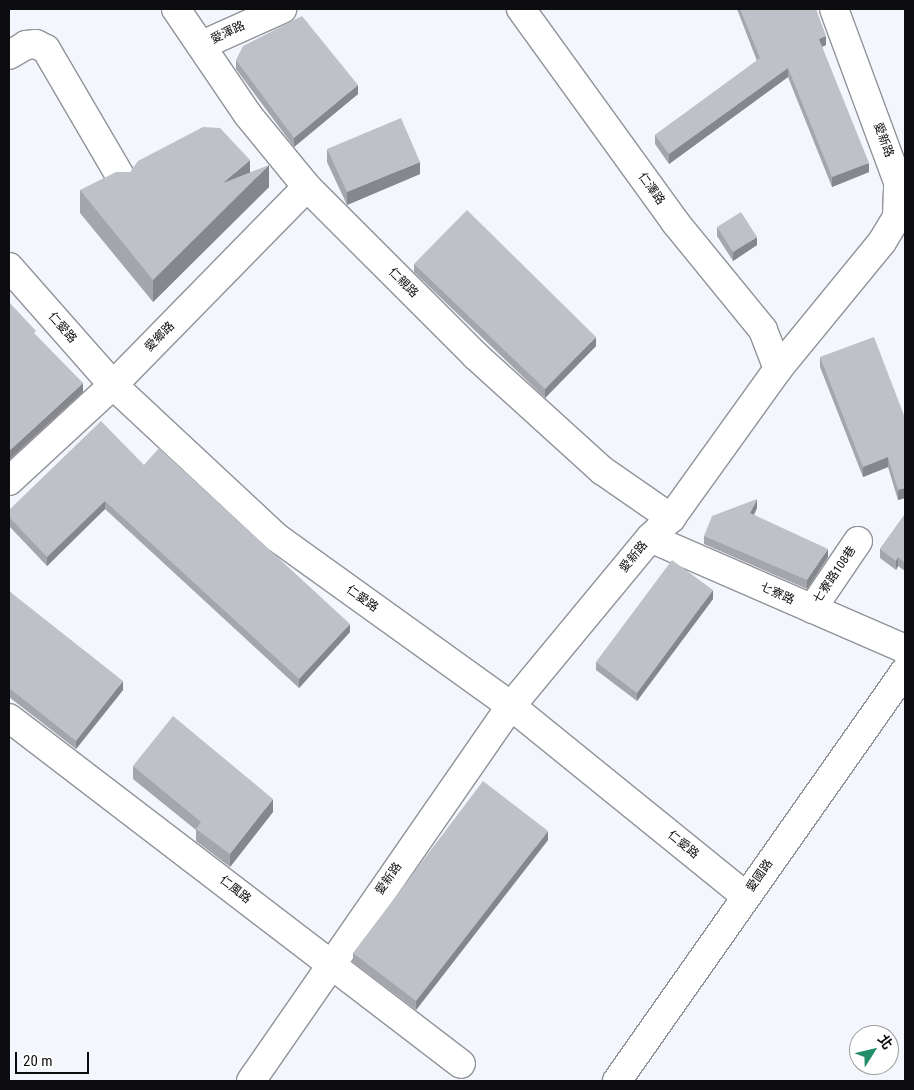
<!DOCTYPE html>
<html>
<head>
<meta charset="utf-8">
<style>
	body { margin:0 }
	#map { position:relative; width:914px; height:1090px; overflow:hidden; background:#f3f6fd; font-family:"Roboto Condensed","Noto Sans TC",sans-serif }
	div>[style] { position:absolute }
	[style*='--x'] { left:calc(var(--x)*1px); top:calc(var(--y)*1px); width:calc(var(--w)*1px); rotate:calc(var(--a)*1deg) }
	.roads { filter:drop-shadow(1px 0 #919399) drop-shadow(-1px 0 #919399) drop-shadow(0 1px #919399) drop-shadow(0 -1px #919399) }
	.street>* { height:28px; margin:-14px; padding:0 14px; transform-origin:14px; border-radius:14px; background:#fff }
	.wall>* { inset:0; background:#a4a6ac }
	.shaded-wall>* { inset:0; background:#86878c }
	.building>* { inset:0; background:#bfc1c8 }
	span { translate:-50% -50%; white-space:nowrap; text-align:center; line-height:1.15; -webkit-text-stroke:4px #fff; paint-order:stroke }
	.street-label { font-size:12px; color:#0d0d10 }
	.frame { position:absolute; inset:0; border:10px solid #0d0d10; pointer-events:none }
	.north { position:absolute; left:849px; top:1025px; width:50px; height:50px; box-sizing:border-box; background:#fff; border:1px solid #9e9e9f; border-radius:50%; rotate:54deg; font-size:14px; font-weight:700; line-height:20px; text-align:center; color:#0d0d10 }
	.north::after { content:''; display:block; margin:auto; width:18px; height:22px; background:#248d6a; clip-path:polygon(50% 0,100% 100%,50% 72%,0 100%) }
	.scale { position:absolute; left:15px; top:1052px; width:74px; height:22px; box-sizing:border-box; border:2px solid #0d0d10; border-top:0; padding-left:6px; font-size:15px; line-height:18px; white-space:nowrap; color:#0d0d10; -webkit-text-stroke:4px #fff; paint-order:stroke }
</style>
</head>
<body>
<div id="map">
	<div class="roads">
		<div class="street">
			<i style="--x:176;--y:9;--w:128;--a:55.8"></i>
			<i style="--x:248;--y:115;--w:93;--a:50.7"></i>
			<i style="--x:307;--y:187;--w:239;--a:45"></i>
			<i style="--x:476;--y:356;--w:171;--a:42.2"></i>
			<i style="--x:603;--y:471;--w:83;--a:34.7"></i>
			<i style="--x:521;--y:9;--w:263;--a:54.1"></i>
			<i style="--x:675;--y:222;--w:139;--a:50.8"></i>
			<i style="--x:763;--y:330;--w:42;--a:69"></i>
			<i style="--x:202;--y:45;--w:88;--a:-24.2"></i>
			<i style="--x:9;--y:55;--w:20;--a:-30"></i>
			<i style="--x:26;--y:45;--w:10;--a:-6"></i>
			<i style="--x:36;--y:44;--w:11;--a:27"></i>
			<i style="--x:46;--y:49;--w:153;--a:59.7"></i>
			<i style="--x:9;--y:267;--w:157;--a:48.6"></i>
			<i style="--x:113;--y:385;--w:223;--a:43"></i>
			<i style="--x:276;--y:537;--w:289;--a:35.7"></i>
			<i style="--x:511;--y:706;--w:302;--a:39"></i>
			<i style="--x:9;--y:481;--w:142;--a:-42.7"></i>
			<i style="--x:113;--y:385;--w:277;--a:-45.6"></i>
			<i style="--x:650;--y:538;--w:278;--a:23.5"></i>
			<i style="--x:812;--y:609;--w:82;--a:-55.9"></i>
			<i style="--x:9;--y:718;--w:569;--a:37.43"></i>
			<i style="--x:251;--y:1081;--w:456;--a:-55.3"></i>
			<i style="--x:511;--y:706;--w:218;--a:-50.4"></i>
			<i style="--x:650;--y:538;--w:29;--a:-44"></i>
			<i style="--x:671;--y:518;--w:183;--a:-54.3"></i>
			<i style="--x:778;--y:369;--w:164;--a:-50.7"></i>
			<i style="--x:882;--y:242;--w:29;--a:-59"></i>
			<i style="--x:897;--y:217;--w:35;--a:-88"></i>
			<i style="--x:898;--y:182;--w:184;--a:-110.3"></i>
			<i style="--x:617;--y:1081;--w:501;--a:-54.91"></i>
		</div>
	</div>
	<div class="wall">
		<i style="clip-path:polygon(737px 9px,816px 9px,826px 45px,822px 47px,869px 172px,832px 187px,788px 77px,669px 164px,655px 144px,655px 135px,757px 61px)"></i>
		<i style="clip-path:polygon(236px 60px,358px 94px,294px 147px,236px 69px)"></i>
		<i style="clip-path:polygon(327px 149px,420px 174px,347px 205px,327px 162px)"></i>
		<i style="clip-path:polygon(250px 172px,269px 187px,153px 302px,80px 213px,80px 190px)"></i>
		<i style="clip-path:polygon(717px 227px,757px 245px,733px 261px,717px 236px)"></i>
		<i style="clip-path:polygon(414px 264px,596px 346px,545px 398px,414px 272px)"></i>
		<i style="clip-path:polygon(820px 357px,905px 418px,905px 498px,898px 500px,888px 467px,863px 477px,820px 367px)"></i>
		<i style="clip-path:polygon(144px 465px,350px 632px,299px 688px,105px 509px,47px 566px,9px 526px,9px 510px)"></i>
		<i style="clip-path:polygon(757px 508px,754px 515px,828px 557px,807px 589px,704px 544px,704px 536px)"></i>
		<i style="clip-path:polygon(905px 514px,905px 571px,898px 566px,896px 570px,880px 558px,880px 549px)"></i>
		<i style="clip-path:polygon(9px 591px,123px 690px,76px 749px,9px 697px)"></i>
		<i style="clip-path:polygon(713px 599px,637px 701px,596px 670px,596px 662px)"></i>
		<i style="clip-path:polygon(133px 766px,273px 812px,230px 867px,196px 841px,196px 830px,133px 779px)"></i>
		<i style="clip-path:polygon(548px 840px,416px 1010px,353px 962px,353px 953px)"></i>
	</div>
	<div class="shaded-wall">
		<i style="clip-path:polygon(826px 36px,826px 45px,819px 48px,819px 39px)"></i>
		<i style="clip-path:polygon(788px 68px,788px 77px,669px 164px,669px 154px)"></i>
		<i style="clip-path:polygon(358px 85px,358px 94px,294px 147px,294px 138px)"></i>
		<i style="clip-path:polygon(250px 160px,250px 183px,223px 183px)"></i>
		<i style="clip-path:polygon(420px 162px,420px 174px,347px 205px,347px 192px)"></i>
		<i style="clip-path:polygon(869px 163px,869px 172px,832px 187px,832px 177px)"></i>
		<i style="clip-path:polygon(269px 165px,269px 187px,153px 302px,153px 280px)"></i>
		<i style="clip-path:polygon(757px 237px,757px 245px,733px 261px,733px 252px)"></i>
		<i style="clip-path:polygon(596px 337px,596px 346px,545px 398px,545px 389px)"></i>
		<i style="clip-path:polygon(83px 383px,83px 392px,9px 460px,9px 451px)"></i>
		<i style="clip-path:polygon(888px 457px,888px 467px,863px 477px,863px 467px)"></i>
		<i style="clip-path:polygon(905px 488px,905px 498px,898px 500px,898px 490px)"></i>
		<i style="clip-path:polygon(757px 499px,757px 508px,750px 522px,750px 513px)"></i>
		<i style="clip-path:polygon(105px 501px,105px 509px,47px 566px,47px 557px)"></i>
		<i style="clip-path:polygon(828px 549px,828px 557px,807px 589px,807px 580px)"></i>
		<i style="clip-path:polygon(898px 557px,898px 566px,896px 570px,896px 561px)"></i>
		<i style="clip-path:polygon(713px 590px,713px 599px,637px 701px,637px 693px)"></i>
		<i style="clip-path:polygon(350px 624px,350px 632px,299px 688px,299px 679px)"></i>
		<i style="clip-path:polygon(123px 681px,123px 690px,76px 749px,76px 741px)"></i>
		<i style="clip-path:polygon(273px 799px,273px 812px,230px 867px,230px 854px)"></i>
		<i style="clip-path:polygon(548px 831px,548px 840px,416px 1010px,416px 1001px)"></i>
	</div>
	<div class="building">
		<i style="clip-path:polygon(740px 9px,816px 9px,826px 36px,819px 39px,869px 163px,832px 177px,788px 68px,669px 154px,655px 135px,760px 58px)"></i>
		<i style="clip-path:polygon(302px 16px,358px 85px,294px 138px,236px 60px,243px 46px)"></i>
		<i style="clip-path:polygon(401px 118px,420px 162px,347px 192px,327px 149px)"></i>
		<i style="clip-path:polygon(203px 127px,220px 128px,250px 160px,223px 183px,269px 165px,153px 280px,80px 190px,116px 172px,130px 172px,138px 161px)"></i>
		<i style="clip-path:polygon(467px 210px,596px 337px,545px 389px,414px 264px)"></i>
		<i style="clip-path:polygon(741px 212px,757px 237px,733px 252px,717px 227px)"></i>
		<i style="clip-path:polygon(9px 302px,36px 331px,34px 333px,83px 383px,9px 451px)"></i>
		<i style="clip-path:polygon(874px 337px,905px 418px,905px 488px,898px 490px,888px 457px,863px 467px,820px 357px)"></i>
		<i style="clip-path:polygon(101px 421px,144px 465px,159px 448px,350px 624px,299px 679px,105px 501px,47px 557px,9px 517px,9px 510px)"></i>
		<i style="clip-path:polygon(757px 499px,750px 513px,828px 549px,807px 580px,704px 536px,712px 516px)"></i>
		<i style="clip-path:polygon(905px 514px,905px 563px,898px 557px,896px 561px,880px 549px)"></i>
		<i style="clip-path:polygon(672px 560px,713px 590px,637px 693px,596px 662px)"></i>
		<i style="clip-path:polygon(9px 591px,123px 681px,76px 741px,9px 688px)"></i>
		<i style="clip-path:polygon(173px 716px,273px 799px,230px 854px,196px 829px,201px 822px,133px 766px)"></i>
		<i style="clip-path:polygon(483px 781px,548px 831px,416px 1001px,353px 953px)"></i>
	</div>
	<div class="street-label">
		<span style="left:228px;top:33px;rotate:-25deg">愛渾路</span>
		<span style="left:883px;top:140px;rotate:70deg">愛新路</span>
		<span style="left:651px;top:189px;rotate:54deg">仁澤路</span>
		<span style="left:403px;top:283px;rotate:45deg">仁親路</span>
		<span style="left:62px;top:328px;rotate:49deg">仁愛路</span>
		<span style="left:160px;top:337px;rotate:-45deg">愛鄉路</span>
		<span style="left:634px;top:557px;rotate:-51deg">愛新路</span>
		<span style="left:835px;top:575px;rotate:-56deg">七寮路108巷</span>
		<span style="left:777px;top:594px;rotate:24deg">七寮路</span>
		<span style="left:362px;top:599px;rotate:36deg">仁愛路</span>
		<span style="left:683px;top:845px;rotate:39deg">仁愛路</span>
		<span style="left:760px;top:876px;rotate:-55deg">愛國路</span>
		<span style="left:389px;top:879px;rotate:-55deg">愛新路</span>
		<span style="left:235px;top:890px;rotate:38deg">仁風路</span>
	</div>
	<div class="frame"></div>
	<div class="north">北</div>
	<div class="scale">20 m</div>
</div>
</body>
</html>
